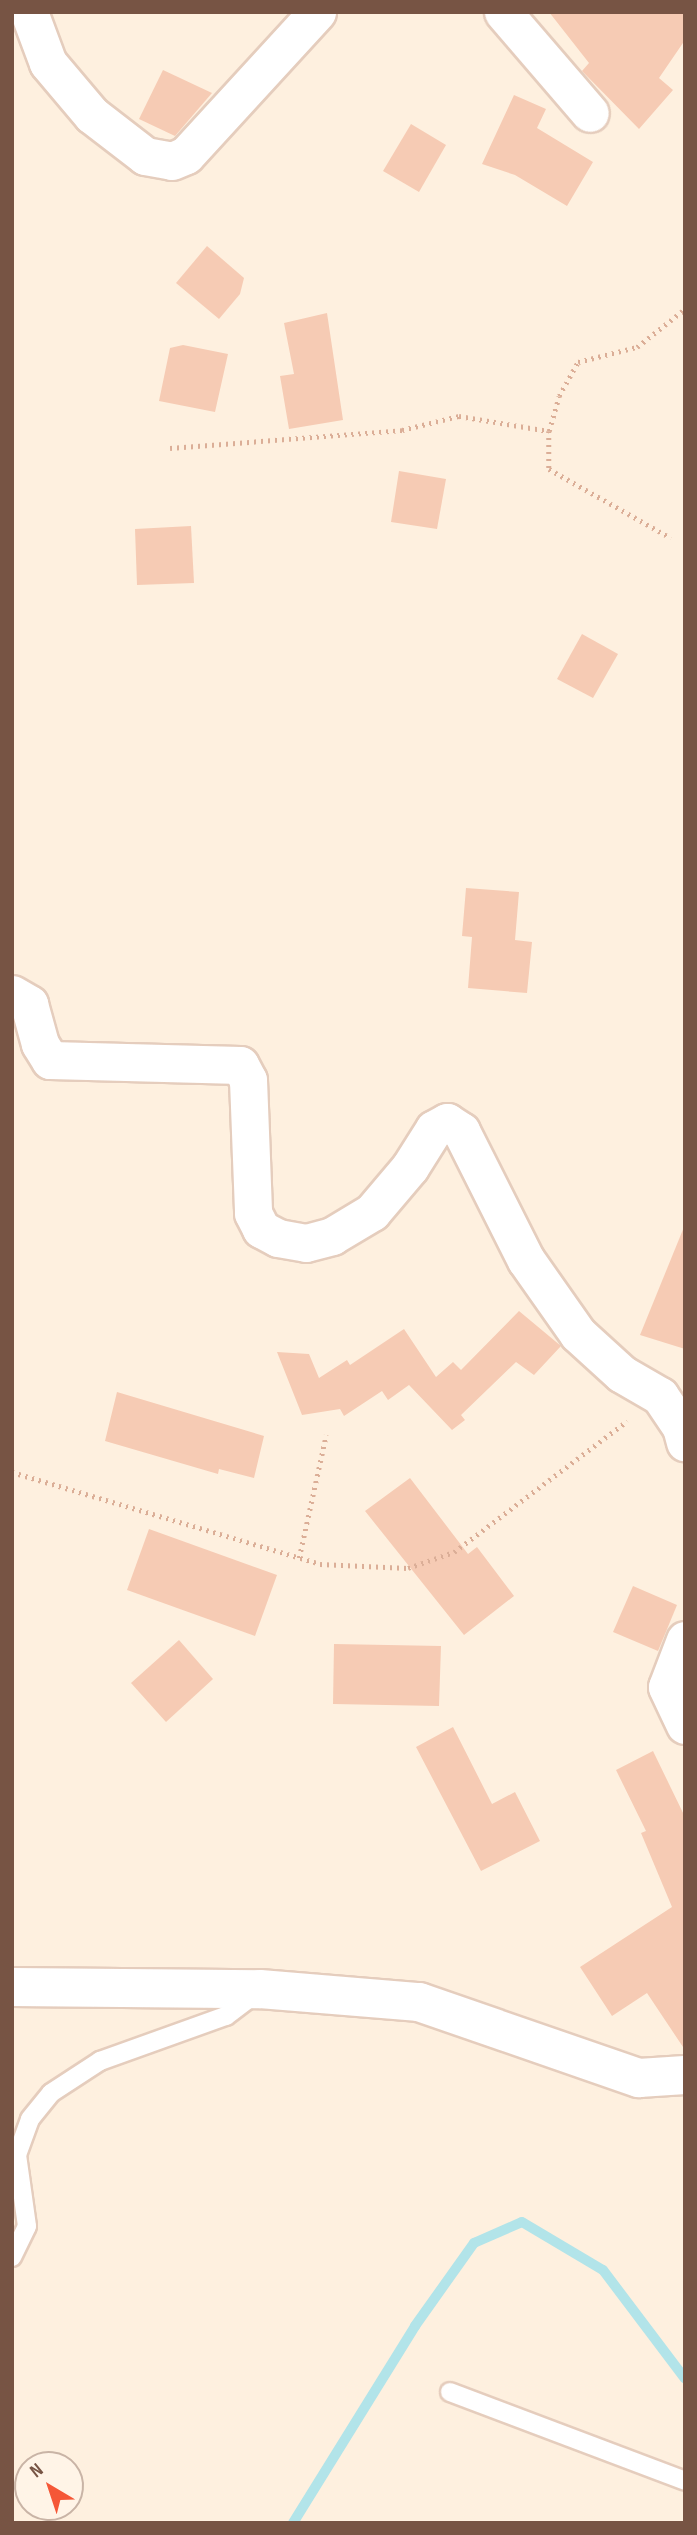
<!DOCTYPE html>
<html>
<head>
<meta charset="utf-8">
<style>
	body { margin:0 }
	#map { position:relative; width:697px; height:2535px; overflow:hidden; background:#fef0df; font-family:"Sofia Sans Condensed",sans-serif }
	div>[style] { position:absolute }
	[style*='--x'] { left:calc(var(--x)*1px); top:calc(var(--y)*1px); width:calc(var(--w)*1px); rotate:calc(var(--a)*1deg) }
	.stream>* { height:10px; margin:-5px; padding:0 5px; transform-origin:5px; border-radius:5px; background:#b2e4e9 }
	.building>* { inset:0; background:#f6cbb4 }
	.path>* { height:4.5px; margin-top:-2.25px; transform-origin:0; background:repeating-linear-gradient(90deg,#dbae97 0 2px,transparent 0 7px) }
	.roads { filter:drop-shadow(2px 0 #e5cdbd) drop-shadow(-2px 0 #e5cdbd) drop-shadow(0 2px #e5cdbd) drop-shadow(0 -2px #e5cdbd) }
	.service>* { height:18px; margin:-9px; padding:0 9px; transform-origin:9px; border-radius:9px; background:#fff }
	.minor>* { height:37px; margin:-18.5px; padding:0 18.5px; transform-origin:18.5px; border-radius:18.5px; background:#fff }
	.tertiary>* { height:38px; margin:-19px; padding:0 19px; transform-origin:19px; border-radius:19px; background:#fff }
	span { translate:-50% -50%; white-space:nowrap; text-align:center; line-height:1.15; -webkit-text-stroke:6px #fff4e7; paint-order:stroke }
	.frame { position:absolute; inset:0; border:14px solid #775444; pointer-events:none }
	.north { position:absolute; left:14px; top:2451px; width:70px; height:70px; box-sizing:border-box; background:#fff4e7; border:2px solid #c9b4a6; border-radius:50%; rotate:321deg; font-size:19px; font-weight:700; line-height:28px; text-align:center; color:#775444 }
	.north::after { content:''; display:block; margin:auto; width:24px; height:32px; background:#f55737; clip-path:polygon(50% 0,100% 100%,50% 72%,0 100%) }
</style>
</head>
<body>
<div id="map">
	<div class="stream">
		<i style="--x:293;--y:2523;--w:232;--a:-58.2"></i>
		<i style="--x:415;--y:2326;--w:102;--a:-54.6"></i>
		<i style="--x:474;--y:2243;--w:52;--a:-23.6"></i>
		<i style="--x:522;--y:2222;--w:94;--a:30.7"></i>
		<i style="--x:603;--y:2270;--w:136;--a:53"></i>
	</div>
	<div class="building">
		<i style="clip-path:polygon(549px 12px,685px 12px,685px 40px,659px 78px,673px 90px,639px 129px,582px 71px,589px 63px)"></i>
		<i style="clip-path:polygon(163px 70px,212px 93px,175px 136px,139px 119px)"></i>
		<i style="clip-path:polygon(514px 95px,546px 109px,537px 128px,593px 162px,567px 206px,515px 175px,482px 164px)"></i>
		<i style="clip-path:polygon(411px 124px,446px 145px,419px 192px,383px 171px)"></i>
		<i style="clip-path:polygon(207px 246px,244px 278px,240px 294px,219px 319px,176px 283px)"></i>
		<i style="clip-path:polygon(327px 313px,343px 420px,289px 429px,280px 376px,294px 374px,284px 323px)"></i>
		<i style="clip-path:polygon(183px 345px,228px 354px,215px 412px,159px 401px,170px 348px)"></i>
		<i style="clip-path:polygon(399px 471px,446px 479px,437px 529px,391px 522px)"></i>
		<i style="clip-path:polygon(191px 526px,194px 583px,137px 585px,135px 529px)"></i>
		<i style="clip-path:polygon(582px 634px,618px 654px,593px 698px,557px 679px)"></i>
		<i style="clip-path:polygon(466px 888px,519px 892px,515px 940px,532px 942px,527px 993px,468px 988px,472px 937px,462px 936px)"></i>
		<i style="clip-path:polygon(684px 1227px,685px 1228px,685px 1349px,640px 1335px)"></i>
		<i style="clip-path:polygon(519px 1311px,561px 1346px,534px 1375px,516px 1362px,461px 1415px,465px 1420px,452px 1430px,409px 1385px,388px 1400px,382px 1391px,344px 1416px,340px 1409px,302px 1415px,277px 1352px,309px 1354px,319px 1378px,347px 1360px,350px 1365px,404px 1329px,436px 1377px,453px 1362px,461px 1370px)"></i>
		<i style="clip-path:polygon(117px 1392px,264px 1436px,254px 1478px,219px 1469px,218px 1474px,105px 1441px)"></i>
		<i style="clip-path:polygon(410px 1478px,468px 1554px,477px 1547px,514px 1596px,464px 1635px,365px 1511px)"></i>
		<i style="clip-path:polygon(149px 1529px,277px 1575px,255px 1636px,127px 1590px)"></i>
		<i style="clip-path:polygon(633px 1586px,677px 1605px,658px 1651px,613px 1632px)"></i>
		<i style="clip-path:polygon(179px 1640px,213px 1679px,166px 1722px,131px 1683px)"></i>
		<i style="clip-path:polygon(334px 1644px,441px 1646px,439px 1706px,333px 1704px)"></i>
		<i style="clip-path:polygon(453px 1727px,492px 1804px,515px 1792px,540px 1841px,481px 1871px,416px 1747px)"></i>
		<i style="clip-path:polygon(653px 1751px,685px 1817px,685px 2050px,647px 1993px,612px 2016px,580px 1967px,672px 1907px,641px 1833px,646px 1831px,616px 1770px)"></i>
	</div>
	<div class="path">
		<i style="--x:549;--y:431;--w:38;--a:90"></i>
		<i style="--x:549;--y:469;--w:140;--a:29.5"></i>
		<i style="--x:170;--y:448;--w:233;--a:-4.4"></i>
		<i style="--x:402;--y:430;--w:59;--a:-13.8"></i>
		<i style="--x:459;--y:416;--w:91;--a:9.5"></i>
		<i style="--x:549;--y:431;--w:36;--a:-74"></i>
		<i style="--x:559;--y:396;--w:39;--a:-61"></i>
		<i style="--x:578;--y:362;--w:61;--a:-14.3"></i>
		<i style="--x:637;--y:347;--w:61;--a:-38.4"></i>
		<i style="--x:12;--y:1472;--w:321;--a:16.6"></i>
		<i style="--x:320;--y:1564;--w:88;--a:2.6"></i>
		<i style="--x:408;--y:1568;--w:49;--a:-19.2"></i>
		<i style="--x:454;--y:1552;--w:217;--a:-37.1"></i>
		<i style="--x:299;--y:1558;--w:126;--a:-77.6"></i>
	</div>
	<div class="roads">
		<div class="service">
			<i style="--x:12;--y:2257;--w:34;--a:-64"></i>
			<i style="--x:27;--y:2226;--w:72;--a:-98"></i>
			<i style="--x:17;--y:2155;--w:38;--a:-70"></i>
			<i style="--x:30;--y:2119;--w:33;--a:-51"></i>
			<i style="--x:51;--y:2093;--w:59;--a:-33.1"></i>
			<i style="--x:100;--y:2061;--w:134;--a:-19.7"></i>
			<i style="--x:226;--y:2016;--w:36;--a:-37"></i>
			<i style="--x:450;--y:2392;--w:251;--a:20.7"></i>
		</div>
		<div class="minor">
			<i style="--x:29;--y:12;--w:54;--a:69.6"></i>
			<i style="--x:48;--y:63;--w:68;--a:49.8"></i>
			<i style="--x:92;--y:115;--w:67;--a:37.7"></i>
			<i style="--x:145;--y:156;--w:27;--a:10"></i>
			<i style="--x:172;--y:161;--w:15;--a:-23"></i>
			<i style="--x:186;--y:155;--w:194;--a:-47.5"></i>
			<i style="--x:503;--y:12;--w:133;--a:49.3"></i>
			<i style="--x:12;--y:994;--w:20;--a:30"></i>
			<i style="--x:29;--y:1004;--w:41;--a:74.6"></i>
			<i style="--x:40;--y:1044;--w:19;--a:58"></i>
			<i style="--x:50;--y:1060;--w:190;--a:1.5"></i>
			<i style="--x:240;--y:1065;--w:17;--a:62"></i>
			<i style="--x:248;--y:1080;--w:133;--a:87.8"></i>
			<i style="--x:253;--y:1213;--w:18;--a:63"></i>
			<i style="--x:261;--y:1229;--w:19;--a:28"></i>
			<i style="--x:278;--y:1238;--w:28;--a:10"></i>
			<i style="--x:306;--y:1243;--w:27;--a:-15"></i>
			<i style="--x:332;--y:1236;--w:47;--a:-31"></i>
			<i style="--x:372;--y:1212;--w:59;--a:-49.8"></i>
			<i style="--x:410;--y:1167;--w:45;--a:-57.7"></i>
			<i style="--x:434;--y:1129;--w:15;--a:-28"></i>
			<i style="--x:447;--y:1122;--w:17;--a:33"></i>
			<i style="--x:461;--y:1131;--w:144;--a:63.3"></i>
			<i style="--x:526;--y:1260;--w:90;--a:54.9"></i>
			<i style="--x:578;--y:1334;--w:59;--a:42.3"></i>
			<i style="--x:622;--y:1374;--w:44;--a:30.1"></i>
			<i style="--x:660;--y:1396;--w:37;--a:56"></i>
			<i style="--x:681;--y:1427;--w:16;--a:75"></i>
			<i style="--x:685;--y:1640;--w:50;--a:111"></i>
			<i style="--x:667;--y:1687;--w:42;--a:64.7"></i>
		</div>
		<div class="tertiary">
			<i style="--x:12;--y:1987;--w:248;--a:0.5"></i>
			<i style="--x:260;--y:1989;--w:160;--a:4.7"></i>
			<i style="--x:419;--y:2002;--w:233;--a:19.1"></i>
			<i style="--x:639;--y:2078;--w:46;--a:-3.7"></i>
		</div>
	</div>
	<div class="frame"></div>
	<div class="north">N</div>
</div>
</body>
</html>
